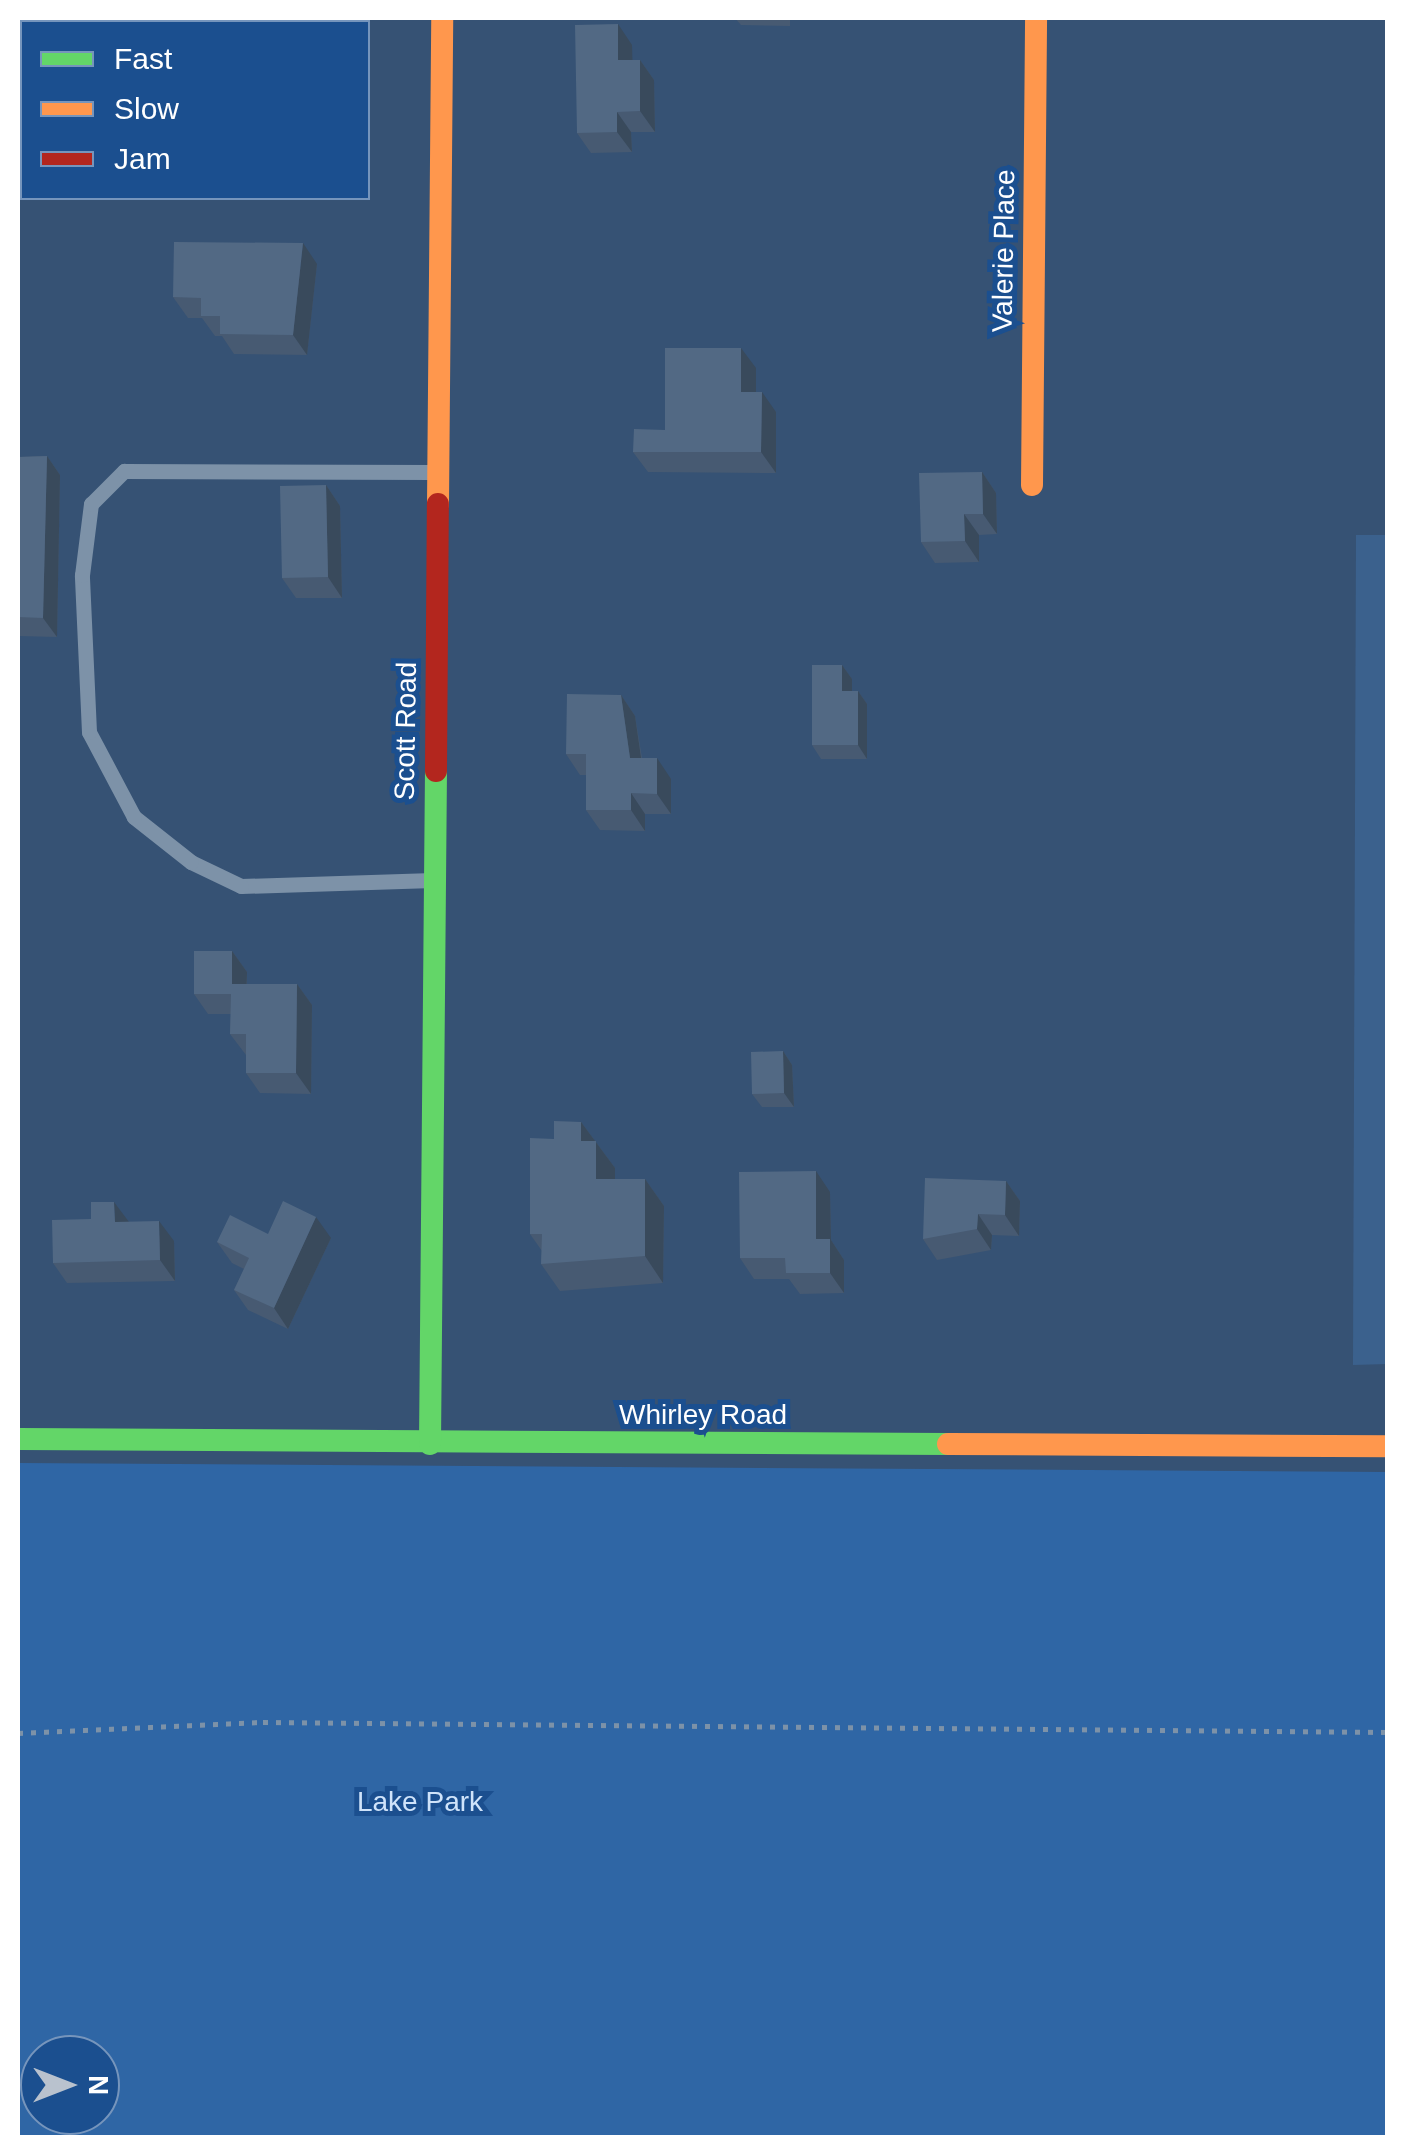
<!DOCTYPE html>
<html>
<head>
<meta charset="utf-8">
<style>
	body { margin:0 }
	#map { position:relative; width:1405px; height:2155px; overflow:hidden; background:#365274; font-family:Helvetica,sans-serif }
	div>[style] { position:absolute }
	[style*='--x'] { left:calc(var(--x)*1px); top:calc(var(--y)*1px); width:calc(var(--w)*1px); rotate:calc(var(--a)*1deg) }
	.green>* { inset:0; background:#2f66a5 }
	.water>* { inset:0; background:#3b618d }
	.path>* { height:5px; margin-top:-2.5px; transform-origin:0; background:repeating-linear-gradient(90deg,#7d92a8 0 5px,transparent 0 13px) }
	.lane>* { height:15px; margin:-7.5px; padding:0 7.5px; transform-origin:7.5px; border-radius:7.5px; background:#7d92a8 }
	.fast>* { height:22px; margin:-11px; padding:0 11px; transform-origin:11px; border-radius:11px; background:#63d668 }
	.slow>* { height:22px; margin:-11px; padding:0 11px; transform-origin:11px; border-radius:11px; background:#ff974d }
	.jam>* { height:22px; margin:-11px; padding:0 11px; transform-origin:11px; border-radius:11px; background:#b3261e }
	.wall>* { inset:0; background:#475a72 }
	.shaded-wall>* { inset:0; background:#394a5c }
	.building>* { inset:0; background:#526984 }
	span { translate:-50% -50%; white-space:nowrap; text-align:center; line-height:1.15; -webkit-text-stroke:10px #1b4f8f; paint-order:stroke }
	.street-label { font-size:28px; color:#fff }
	.park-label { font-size:28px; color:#cfe3fa }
	.frame { position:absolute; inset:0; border:20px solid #fff; pointer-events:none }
	.legend { position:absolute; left:20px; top:20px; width:350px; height:180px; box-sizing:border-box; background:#1b4f8f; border:2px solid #7695bc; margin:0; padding:12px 18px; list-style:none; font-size:30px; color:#fff }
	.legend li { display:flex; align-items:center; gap:20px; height:50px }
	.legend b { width:50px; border:2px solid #7695bc }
	.north { position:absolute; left:20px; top:2035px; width:100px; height:100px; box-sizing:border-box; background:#1b4f8f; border:2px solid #7695bc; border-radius:50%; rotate:90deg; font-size:28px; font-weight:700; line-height:40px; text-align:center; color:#fff }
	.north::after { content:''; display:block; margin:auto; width:35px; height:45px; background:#b9c2ce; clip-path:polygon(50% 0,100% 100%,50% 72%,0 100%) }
</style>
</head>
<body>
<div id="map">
	<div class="green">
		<i style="clip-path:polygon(evenodd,18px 1463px,1387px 1472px,1387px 2137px,18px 2138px,18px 1463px,40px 2055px,100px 2055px,100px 2115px,40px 2115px,40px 2055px)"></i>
	</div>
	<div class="water">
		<i style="clip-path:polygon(1356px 535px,1388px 535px,1387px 1364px,1353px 1365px)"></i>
	</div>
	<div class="path">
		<i style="--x:18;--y:1733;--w:245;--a:-2.6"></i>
		<i style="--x:263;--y:1722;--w:1125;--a:0.51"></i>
	</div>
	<div class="lane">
		<i style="--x:433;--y:880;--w:192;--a:178.2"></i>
		<i style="--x:241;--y:886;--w:55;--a:-154.4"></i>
		<i style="--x:191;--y:862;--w:73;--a:-141.7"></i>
		<i style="--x:134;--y:817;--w:96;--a:-117.9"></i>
		<i style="--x:89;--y:732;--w:157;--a:-92.6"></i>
		<i style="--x:82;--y:575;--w:72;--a:-82.8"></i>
		<i style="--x:91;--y:504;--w:47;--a:-45"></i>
		<i style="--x:124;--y:471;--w:310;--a:0.2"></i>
	</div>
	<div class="fast">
		<i style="--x:18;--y:1439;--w:930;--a:0.31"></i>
		<i style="--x:430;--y:1444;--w:673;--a:-89.49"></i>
	</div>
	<div class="slow">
		<i style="--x:1032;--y:485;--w:467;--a:-89.5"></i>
		<i style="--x:438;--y:504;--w:486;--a:-89.5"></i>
		<i style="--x:948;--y:1444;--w:440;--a:0.3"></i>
	</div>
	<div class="jam">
		<i style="--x:436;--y:771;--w:267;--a:-89.6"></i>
	</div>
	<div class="wall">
		<i style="clip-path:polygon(735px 18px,790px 18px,790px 26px,741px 25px)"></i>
		<i style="clip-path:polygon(632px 45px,632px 60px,640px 60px,654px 80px,655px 132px,631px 132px,632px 152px,591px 153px,577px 133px)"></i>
		<i style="clip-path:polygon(317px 264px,307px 355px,234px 354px,222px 336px,215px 336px,202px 318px,188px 318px,173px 297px)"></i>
		<i style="clip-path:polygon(756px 368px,756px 392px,776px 412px,776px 473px,648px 472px,633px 452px)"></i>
		<i style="clip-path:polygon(47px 456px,60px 475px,57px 637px,18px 636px,18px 457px)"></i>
		<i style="clip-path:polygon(982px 472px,996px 493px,997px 534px,979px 535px,979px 562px,935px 563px,921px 542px)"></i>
		<i style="clip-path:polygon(326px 485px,340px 506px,342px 598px,296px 598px,282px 578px)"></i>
		<i style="clip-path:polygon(842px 665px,852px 679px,852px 691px,858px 691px,867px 704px,867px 759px,821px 759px,812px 745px)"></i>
		<i style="clip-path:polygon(621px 695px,635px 716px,642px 758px,671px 779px,671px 814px,645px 814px,645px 831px,600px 830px,586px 810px,586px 775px,580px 775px,566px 754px)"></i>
		<i style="clip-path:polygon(232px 951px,247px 972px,247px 984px,297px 984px,312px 1005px,311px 1094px,260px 1093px,246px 1073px,246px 1055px,230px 1034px,231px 1014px,208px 1014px,194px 994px)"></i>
		<i style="clip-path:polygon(783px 1051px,792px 1065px,794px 1107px,762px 1107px,752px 1094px)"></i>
		<i style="clip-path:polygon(581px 1122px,615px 1168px,615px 1179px,645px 1179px,664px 1206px,663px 1283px,560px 1291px,541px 1264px,542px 1251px,530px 1234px)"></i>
		<i style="clip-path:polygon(1006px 1181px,1020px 1201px,1019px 1236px,992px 1235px,991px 1250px,937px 1260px,923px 1239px)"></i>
		<i style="clip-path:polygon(830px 1192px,831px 1240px,844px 1260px,844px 1293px,800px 1294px,789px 1279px,754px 1279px,740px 1258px)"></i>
		<i style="clip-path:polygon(128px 1222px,174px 1241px,175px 1281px,67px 1283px,53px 1263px)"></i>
		<i style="clip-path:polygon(268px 1234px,331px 1238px,288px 1329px,248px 1310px,234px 1290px,244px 1269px,232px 1263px,217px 1242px)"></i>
	</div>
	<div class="shaded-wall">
		<i style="clip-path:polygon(618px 24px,632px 45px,633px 81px,618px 60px)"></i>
		<i style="clip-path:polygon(640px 60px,654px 80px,655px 132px,640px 111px)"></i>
		<i style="clip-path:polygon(617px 112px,631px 132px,632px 152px,617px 132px)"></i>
		<i style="clip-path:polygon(303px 243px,317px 264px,307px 355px,293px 335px)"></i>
		<i style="clip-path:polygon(741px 348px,756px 368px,756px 412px,741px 392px)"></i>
		<i style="clip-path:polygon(762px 392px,776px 412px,776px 473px,761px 452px)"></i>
		<i style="clip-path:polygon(47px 456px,60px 475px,57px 637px,43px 618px)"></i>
		<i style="clip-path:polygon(982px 472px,996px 493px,997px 534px,983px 514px)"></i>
		<i style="clip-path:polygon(326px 485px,340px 506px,342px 598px,328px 577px)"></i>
		<i style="clip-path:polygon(964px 514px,979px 535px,979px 562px,965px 541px)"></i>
		<i style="clip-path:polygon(842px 665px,852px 679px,852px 704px,842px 691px)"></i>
		<i style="clip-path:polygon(858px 691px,867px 704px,867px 759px,858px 745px)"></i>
		<i style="clip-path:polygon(621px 695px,635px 716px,644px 778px,630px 758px)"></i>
		<i style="clip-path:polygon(657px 758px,671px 779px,671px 814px,657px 794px)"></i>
		<i style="clip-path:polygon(631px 793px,645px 814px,645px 831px,631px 810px)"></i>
		<i style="clip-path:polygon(232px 951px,247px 972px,246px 1004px,232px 984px)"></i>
		<i style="clip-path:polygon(297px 984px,312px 1005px,311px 1094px,296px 1073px)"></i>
		<i style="clip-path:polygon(783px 1051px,792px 1065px,794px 1107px,784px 1093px)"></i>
		<i style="clip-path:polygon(581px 1122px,615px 1168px,615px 1206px,596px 1179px,581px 1141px)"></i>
		<i style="clip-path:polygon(816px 1171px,830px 1192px,831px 1240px,844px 1260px,844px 1293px,830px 1273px,816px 1239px)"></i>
		<i style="clip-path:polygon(645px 1179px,664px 1206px,663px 1283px,645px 1256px)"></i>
		<i style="clip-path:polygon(1006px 1181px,1020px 1201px,1019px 1236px,1005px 1215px)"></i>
		<i style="clip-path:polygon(114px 1202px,129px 1222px,115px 1222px)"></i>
		<i style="clip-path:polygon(18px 1204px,20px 1207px,19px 1266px,18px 1264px)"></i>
		<i style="clip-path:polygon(978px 1214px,992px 1235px,991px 1250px,977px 1229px)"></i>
		<i style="clip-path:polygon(316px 1217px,331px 1238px,288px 1329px,274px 1308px)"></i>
		<i style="clip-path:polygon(159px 1221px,174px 1241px,175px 1281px,160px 1260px)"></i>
	</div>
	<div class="building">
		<i style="clip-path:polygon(618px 24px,618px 60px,640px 60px,640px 111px,617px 112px,617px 132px,577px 133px,575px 25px)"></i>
		<i style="clip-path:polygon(174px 242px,303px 243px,293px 335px,220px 334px,220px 316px,201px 316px,201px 298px,173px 297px)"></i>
		<i style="clip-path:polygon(665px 348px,741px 348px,741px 392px,762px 392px,761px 452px,633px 452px,634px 429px,665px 430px)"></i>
		<i style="clip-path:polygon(47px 456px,43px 618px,18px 617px,18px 457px)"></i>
		<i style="clip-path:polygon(982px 472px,983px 514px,964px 514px,965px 541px,921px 542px,919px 473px)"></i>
		<i style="clip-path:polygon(326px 485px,328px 577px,282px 578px,280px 486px)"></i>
		<i style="clip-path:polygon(812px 665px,842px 665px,842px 691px,858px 691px,858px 745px,812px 745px)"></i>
		<i style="clip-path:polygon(567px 694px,621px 695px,630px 758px,657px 758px,657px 794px,631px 793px,631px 810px,586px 810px,586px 754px,566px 754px)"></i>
		<i style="clip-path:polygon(194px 951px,232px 951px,232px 984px,297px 984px,296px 1073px,246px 1073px,246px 1034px,230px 1034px,231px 994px,194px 994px)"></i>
		<i style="clip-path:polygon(783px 1051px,784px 1093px,752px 1094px,751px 1052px)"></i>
		<i style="clip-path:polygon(554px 1121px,581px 1122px,581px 1141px,596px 1141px,596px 1179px,645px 1179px,645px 1256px,541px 1264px,542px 1234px,530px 1234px,530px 1138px,554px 1139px)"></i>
		<i style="clip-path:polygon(816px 1171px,816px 1239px,830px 1239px,830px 1273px,786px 1273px,785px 1258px,740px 1258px,739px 1172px)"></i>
		<i style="clip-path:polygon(925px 1178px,1006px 1181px,1005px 1215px,978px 1214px,977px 1229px,923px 1239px)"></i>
		<i style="clip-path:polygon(283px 1201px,316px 1217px,274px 1308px,234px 1290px,249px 1258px,217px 1242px,230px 1215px,268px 1234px)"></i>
		<i style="clip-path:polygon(91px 1202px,114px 1202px,115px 1222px,159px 1221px,160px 1260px,53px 1263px,52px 1220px,91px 1219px)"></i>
	</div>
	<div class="street-label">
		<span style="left:1004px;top:251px;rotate:-89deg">Valerie Place</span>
		<span style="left:406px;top:731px;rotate:-89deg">Scott Road</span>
		<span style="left:703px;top:1415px">Whirley Road</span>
	</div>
	<div class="park-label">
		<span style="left:420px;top:1802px">Lake Park</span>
	</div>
	<div class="frame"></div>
	<ul class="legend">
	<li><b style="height:12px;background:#63d668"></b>Fast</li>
	<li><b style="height:12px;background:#ff974d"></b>Slow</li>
	<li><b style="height:12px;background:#b3261e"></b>Jam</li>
	</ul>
	<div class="north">N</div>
</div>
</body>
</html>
